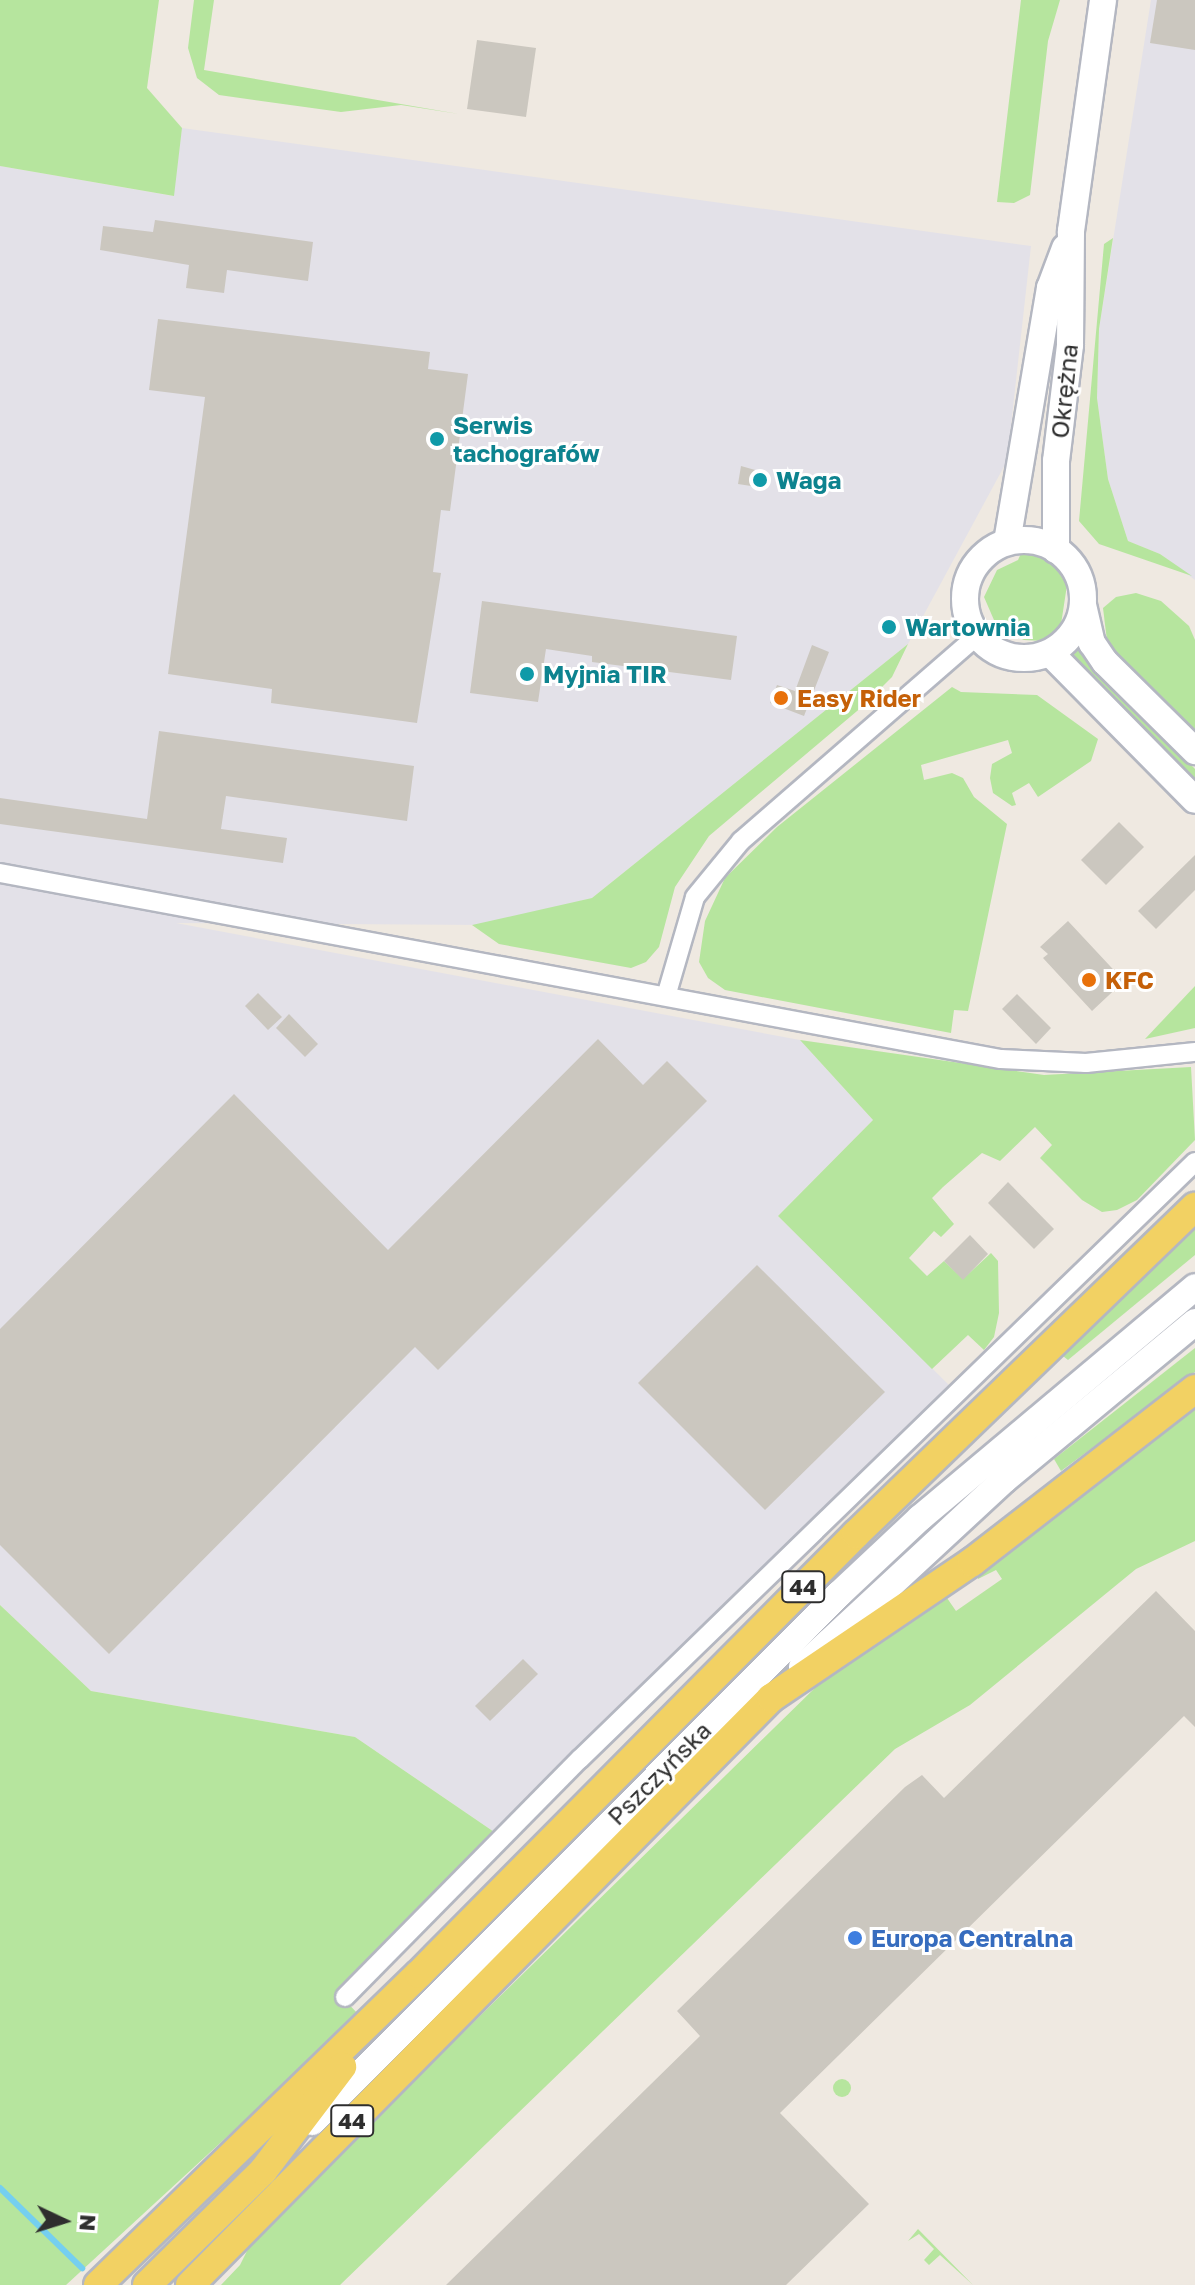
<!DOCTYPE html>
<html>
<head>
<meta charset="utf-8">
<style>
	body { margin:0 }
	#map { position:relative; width:1195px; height:2285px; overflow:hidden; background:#efe9e1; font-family:"Golos Text",sans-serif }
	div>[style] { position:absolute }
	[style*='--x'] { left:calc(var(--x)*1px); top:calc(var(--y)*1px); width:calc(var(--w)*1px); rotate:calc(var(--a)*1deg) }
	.industrial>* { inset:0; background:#e3e1e8 }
	.green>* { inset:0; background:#b6e59e }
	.round { border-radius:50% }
	.stream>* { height:6px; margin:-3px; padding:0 3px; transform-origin:3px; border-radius:3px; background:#75cff0 }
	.building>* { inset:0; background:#cbc7bf }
	.roads { filter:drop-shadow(2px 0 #b4b7c1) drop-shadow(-2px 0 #b4b7c1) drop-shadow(0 2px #b4b7c1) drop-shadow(0 -2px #b4b7c1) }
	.street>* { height:18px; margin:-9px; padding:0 9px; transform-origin:9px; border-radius:9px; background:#fff }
	.secondary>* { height:26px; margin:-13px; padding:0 13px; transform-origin:13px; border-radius:13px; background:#fff }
	.secondary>.ring { margin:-13px; padding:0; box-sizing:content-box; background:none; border:26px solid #fff; border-radius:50% }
	.primary>* { height:28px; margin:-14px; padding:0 14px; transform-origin:14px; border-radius:14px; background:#f2d163 }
	.dots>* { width:22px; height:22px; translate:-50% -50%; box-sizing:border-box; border:4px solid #fff; border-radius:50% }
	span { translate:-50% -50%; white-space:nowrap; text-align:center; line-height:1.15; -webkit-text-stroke:6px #fff; paint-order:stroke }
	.shield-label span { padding:2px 6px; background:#fff; border:2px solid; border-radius:6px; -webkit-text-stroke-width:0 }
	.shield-label { font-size:22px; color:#2e2e2e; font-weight:700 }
	.street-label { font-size:24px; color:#2e2e2e }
	.culture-label { font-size:24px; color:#0d838f; font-weight:700 }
	.left { translate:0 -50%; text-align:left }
	.food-label { font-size:24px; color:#c56008; font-weight:700 }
	.shop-label { font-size:24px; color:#366cbe; font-weight:700 }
	.north { position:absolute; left:24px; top:2181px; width:80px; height:80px; -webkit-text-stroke:6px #fff; paint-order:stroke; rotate:94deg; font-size:22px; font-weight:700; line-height:32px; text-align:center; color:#2e2e2e }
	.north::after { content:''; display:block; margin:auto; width:28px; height:36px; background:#2e2e2e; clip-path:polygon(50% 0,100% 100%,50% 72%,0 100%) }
</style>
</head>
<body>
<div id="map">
	<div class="industrial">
		<i style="clip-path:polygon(1151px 0,1195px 0,1195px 580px,1160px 554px,1128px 541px,1108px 479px,1097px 398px,1099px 329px)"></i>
		<i style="clip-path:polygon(182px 128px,1031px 246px,1007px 461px,908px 644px,592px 898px,486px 925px,176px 923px,800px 1040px,873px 1120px,778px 1216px,952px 1388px,500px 1836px,355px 1737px,91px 1691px,0 1605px,0 166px,173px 196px)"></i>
	</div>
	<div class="green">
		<i style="clip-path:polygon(0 0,159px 0,147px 88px,182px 128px,174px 196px,0 166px)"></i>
		<i style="clip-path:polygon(194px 0,214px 0,204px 70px,459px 114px,401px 105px,341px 112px,219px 95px,197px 78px,188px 48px)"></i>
		<i style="clip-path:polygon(1021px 0,1060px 0,1048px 41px,1030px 195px,1014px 203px,997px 202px)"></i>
		<i style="clip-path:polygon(1113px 238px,1099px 329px,1097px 398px,1108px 479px,1128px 541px,1160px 554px,1192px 576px,1099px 544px,1079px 521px,1104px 244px)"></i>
		<i style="clip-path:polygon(1023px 549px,1050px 559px,1067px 585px,1060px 631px,1044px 641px,1024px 640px,997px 627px,984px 597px,997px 570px,1018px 560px)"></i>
		<i style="clip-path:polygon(1136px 593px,1161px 601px,1189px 626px,1195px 640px,1195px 735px,1108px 649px,1103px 608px,1116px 597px)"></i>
		<i style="clip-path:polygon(908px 644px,892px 677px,863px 706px,709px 836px,675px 887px,659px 947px,646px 962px,631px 968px,499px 944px,472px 925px,592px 898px)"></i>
		<i style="clip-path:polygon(1076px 646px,1195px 769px,1195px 787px,1069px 653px)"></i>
		<i style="clip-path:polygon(952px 687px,961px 692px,1037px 695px,1098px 739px,1091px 761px,1038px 797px,1029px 783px,1012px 793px,1016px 805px,1012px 806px,993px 793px,990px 778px,992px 764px,1012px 753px,1008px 740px,921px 765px,924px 780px,952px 773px,963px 778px,974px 797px,1007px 824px,968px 1011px,954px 1010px,951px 1033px,725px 990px,708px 978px,699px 962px,705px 921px,725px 878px,777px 827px)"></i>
		<i style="clip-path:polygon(1195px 986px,1195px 1028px,1145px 1039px)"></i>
		<i style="clip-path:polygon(800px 1040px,1044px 1075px,1191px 1067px,1195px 1140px,1137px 1200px,1117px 1210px,1102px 1212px,1082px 1200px,1040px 1158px,1052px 1145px,1035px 1127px,1000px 1161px,982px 1153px,943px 1187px,932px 1198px,954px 1224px,941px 1237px,934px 1231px,909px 1258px,927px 1276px,944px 1261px,963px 1279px,991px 1253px,998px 1261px,999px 1313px,994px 1337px,984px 1350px,968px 1335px,932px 1369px,778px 1216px,873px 1120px)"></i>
		<i style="clip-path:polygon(1195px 1224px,1195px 1255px,1068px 1360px,1063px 1356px)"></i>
		<i style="clip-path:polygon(1195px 1348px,1195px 1372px,1061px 1471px,1054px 1459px)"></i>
		<i style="clip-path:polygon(1195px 1404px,1195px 1541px,1136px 1569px,970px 1705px,895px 1749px,340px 2285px,221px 2285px,240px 2265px,254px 2237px,820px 1683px,936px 1597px,947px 1598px,956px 1611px,1002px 1579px,996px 1570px,978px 1579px,978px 1565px)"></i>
		<i style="clip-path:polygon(0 1605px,91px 1691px,355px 1737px,500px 1836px,337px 1992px,359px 2015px,66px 2285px,0 2285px)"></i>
		<i class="round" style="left:833px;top:2079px;width:18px;height:18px"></i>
		<i style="clip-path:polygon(918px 2229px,973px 2285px,940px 2255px,929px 2265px,924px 2260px,934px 2249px,919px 2234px,908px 2241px)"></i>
	</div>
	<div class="stream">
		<i style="--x:0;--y:2188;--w:115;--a:44.3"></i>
	</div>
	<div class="building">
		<i style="clip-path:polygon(1157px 0,1195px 0,1195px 50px,1150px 43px)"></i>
		<i style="clip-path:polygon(477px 40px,536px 48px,526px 117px,467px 109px)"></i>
		<i style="clip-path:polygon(155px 220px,313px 242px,308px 281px,227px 270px,224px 293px,186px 288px,189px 265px,100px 250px,103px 226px,153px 232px)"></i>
		<i style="clip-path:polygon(158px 319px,430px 352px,428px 369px,468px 374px,450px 511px,441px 510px,433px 572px,441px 573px,417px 723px,271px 703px,272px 689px,168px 674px,205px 397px,149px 390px)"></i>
		<i style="clip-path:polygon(741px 466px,766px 473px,764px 488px,738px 484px)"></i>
		<i style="clip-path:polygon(482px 601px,737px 636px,731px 680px,592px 662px,592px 656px,546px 649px,538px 702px,470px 693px)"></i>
		<i style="clip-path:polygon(812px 645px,829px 652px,804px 716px,770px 703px,777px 685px,795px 691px)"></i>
		<i style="clip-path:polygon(159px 731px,414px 766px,407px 821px,226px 796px,221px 829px,287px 838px,283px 863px,0 824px,0 798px,147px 819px)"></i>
		<i style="clip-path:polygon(1119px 822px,1144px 847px,1106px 885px,1081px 860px)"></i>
		<i style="clip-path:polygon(1195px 855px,1195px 890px,1156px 929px,1138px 911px)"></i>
		<i style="clip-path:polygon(1068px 921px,1124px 981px,1092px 1011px,1043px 958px,1048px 954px,1040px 947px)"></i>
		<i style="clip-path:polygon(258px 993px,282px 1017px,268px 1030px,245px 1006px)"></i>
		<i style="clip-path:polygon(1017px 994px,1051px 1028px,1036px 1044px,1002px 1009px)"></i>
		<i style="clip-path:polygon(289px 1014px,318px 1044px,305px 1057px,276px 1028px)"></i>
		<i style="clip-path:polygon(598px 1039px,643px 1085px,667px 1061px,707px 1101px,438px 1370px,415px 1347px,109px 1654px,0 1545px,0 1329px,234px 1094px,388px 1250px)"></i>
		<i style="clip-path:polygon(1008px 1182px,1054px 1229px,1034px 1249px,988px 1203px)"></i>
		<i style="clip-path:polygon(970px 1235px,988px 1254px,963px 1280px,944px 1261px)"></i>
		<i style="clip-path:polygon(757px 1265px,885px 1392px,765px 1510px,638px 1383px)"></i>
		<i style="clip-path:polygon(1156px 1591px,1195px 1631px,1195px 1727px,1184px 1716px,780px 2113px,869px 2204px,786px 2285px,446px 2285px,700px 2036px,677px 2011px,905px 1787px,922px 1775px,944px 1798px)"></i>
		<i style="clip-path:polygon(523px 1659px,538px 1674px,490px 1721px,475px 1706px)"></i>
	</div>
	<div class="roads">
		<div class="street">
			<i style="--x:0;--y:873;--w:1018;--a:10.53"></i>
			<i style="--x:1001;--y:1059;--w:85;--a:2.7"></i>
			<i style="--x:1086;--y:1063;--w:110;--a:-5.8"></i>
			<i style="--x:667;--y:993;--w:100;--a:-73.7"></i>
			<i style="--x:695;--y:897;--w:72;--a:-50.6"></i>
			<i style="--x:741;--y:841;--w:313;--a:-41"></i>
			<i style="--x:345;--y:1997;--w:334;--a:-45.4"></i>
			<i style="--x:580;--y:1759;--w:857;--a:-44.15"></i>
		</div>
		<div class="secondary">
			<i class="ring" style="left:965px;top:540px;width:92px;height:92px"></i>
			<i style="--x:1007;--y:542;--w:258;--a:-80.4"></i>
			<i style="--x:1050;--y:288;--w:43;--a:-69.4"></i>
			<i style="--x:1056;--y:550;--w:89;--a:-90"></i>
			<i style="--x:1056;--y:461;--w:117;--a:-83.1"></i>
			<i style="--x:1070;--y:345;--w:114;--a:-89.5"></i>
			<i style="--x:1071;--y:231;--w:233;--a:-82.1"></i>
			<i style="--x:1083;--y:605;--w:39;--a:77"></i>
			<i style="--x:1092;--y:643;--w:23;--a:56"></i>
			<i style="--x:1105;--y:662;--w:127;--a:44.7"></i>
			<i style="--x:1050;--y:653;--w:206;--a:45.4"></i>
			<i style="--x:802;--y:1667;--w:275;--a:-42.8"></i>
			<i style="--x:1004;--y:1480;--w:248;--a:-39.6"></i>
			<i style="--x:312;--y:2122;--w:746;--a:-45.05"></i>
			<i style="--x:839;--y:1594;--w:111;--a:-43.2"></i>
			<i style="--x:920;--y:1518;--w:359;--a:-40"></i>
		</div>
		<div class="primary">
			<i style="--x:98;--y:2285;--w:447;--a:-44.1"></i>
			<i style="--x:419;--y:1974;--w:620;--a:-45.2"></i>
			<i style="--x:856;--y:1534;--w:471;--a:-44"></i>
			<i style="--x:147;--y:2285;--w:163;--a:-44.5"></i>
			<i style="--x:263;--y:2171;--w:131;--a:-52.8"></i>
			<i style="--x:190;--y:2285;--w:826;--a:-45.29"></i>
			<i style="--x:771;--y:1698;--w:243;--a:-34.1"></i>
			<i style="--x:972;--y:1562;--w:282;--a:-37.8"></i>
		</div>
	</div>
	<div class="dots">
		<i style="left:437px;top:439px;background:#0f9aa8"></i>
		<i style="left:760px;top:480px;background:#0f9aa8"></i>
		<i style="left:889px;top:627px;background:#0f9aa8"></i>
		<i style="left:527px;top:674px;background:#0f9aa8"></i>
		<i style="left:781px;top:698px;background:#e8710a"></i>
		<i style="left:1089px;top:980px;background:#e8710a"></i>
		<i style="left:855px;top:1938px;background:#3f7fe0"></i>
	</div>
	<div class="shield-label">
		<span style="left:803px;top:1587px">44</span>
		<span style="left:352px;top:2121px">44</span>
	</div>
	<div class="street-label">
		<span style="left:1064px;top:391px;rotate:-84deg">Okrężna</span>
		<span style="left:659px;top:1773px;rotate:-45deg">Pszczyńska</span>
	</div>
	<div class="culture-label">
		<span class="left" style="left:453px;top:439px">Serwis<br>tachografów</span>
		<span class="left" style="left:776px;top:480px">Waga</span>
		<span class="left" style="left:905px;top:627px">Wartownia</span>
		<span class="left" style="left:543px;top:674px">Myjnia TIR</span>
	</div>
	<div class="food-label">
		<span class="left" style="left:797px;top:698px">Easy Rider</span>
		<span class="left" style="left:1105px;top:980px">KFC</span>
	</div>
	<div class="shop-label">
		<span class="left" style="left:871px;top:1938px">Europa Centralna</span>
	</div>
	<div class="north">N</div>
</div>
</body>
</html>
